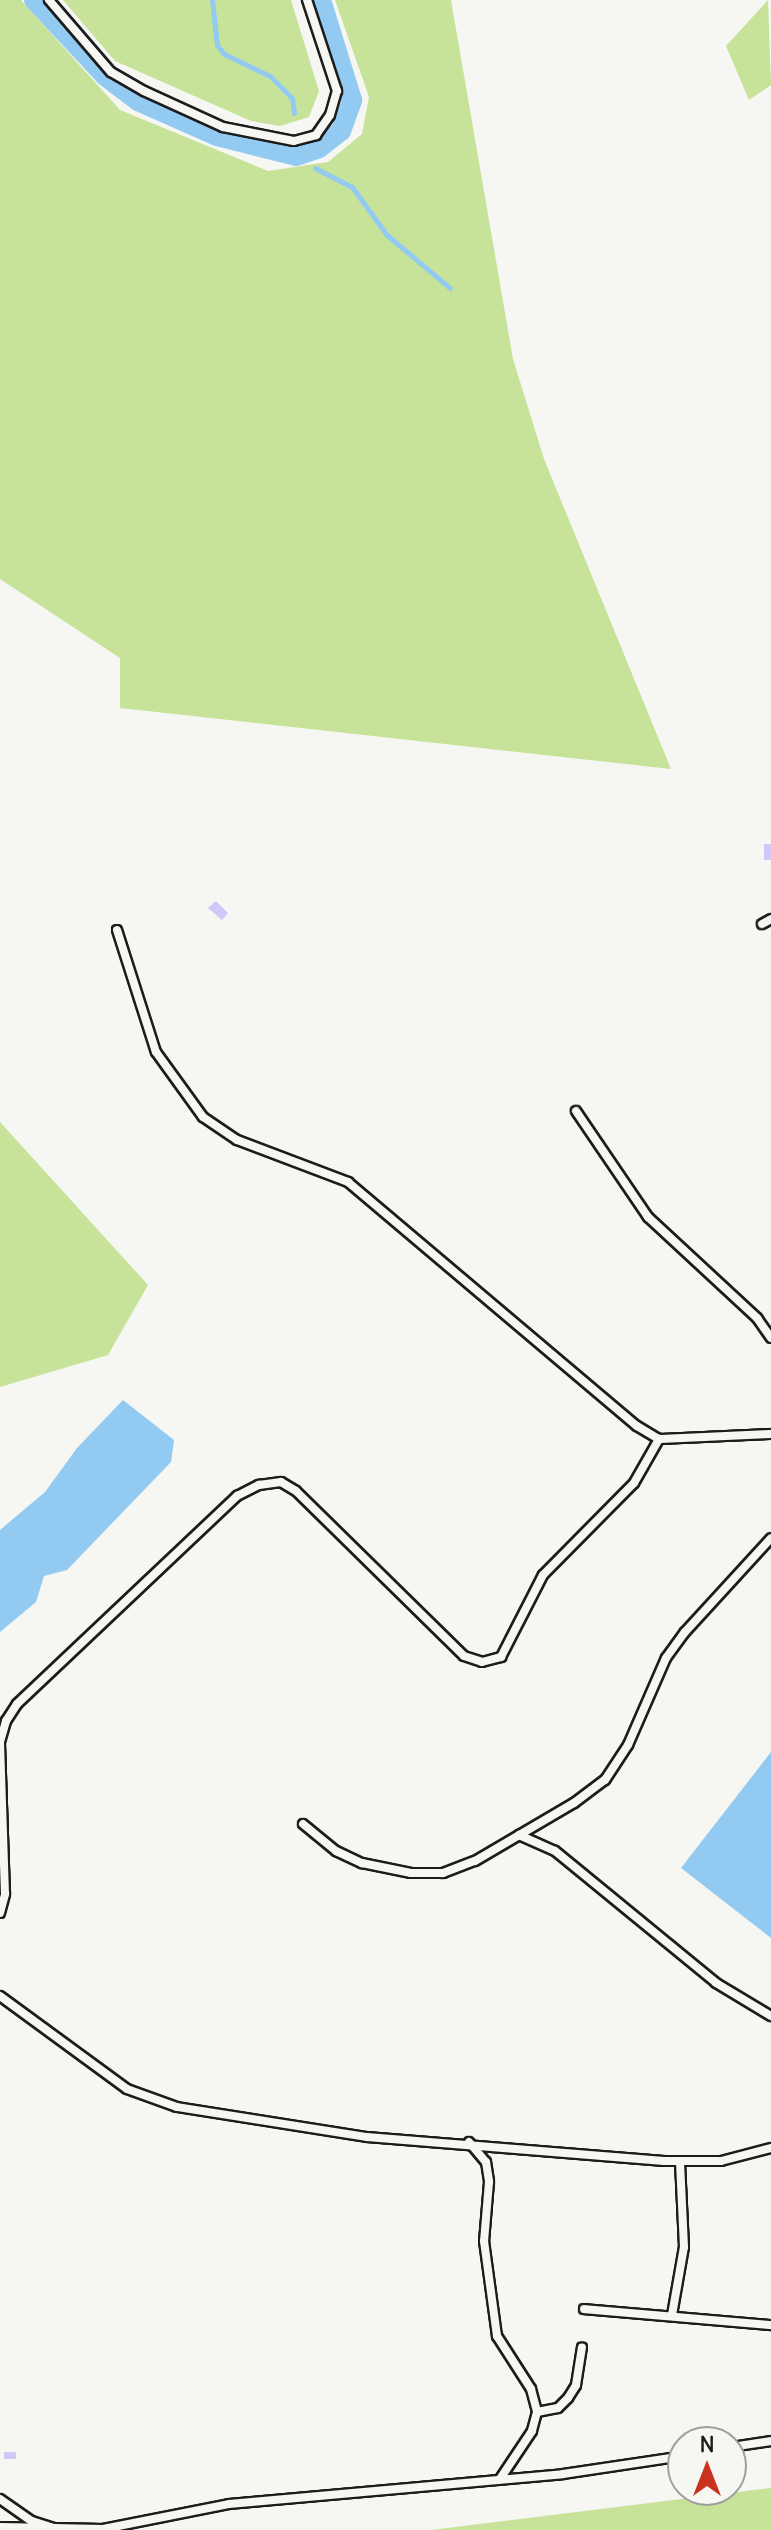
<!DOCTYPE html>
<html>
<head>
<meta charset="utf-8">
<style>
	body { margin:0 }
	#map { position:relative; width:771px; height:2530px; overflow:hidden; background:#f6f6f2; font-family:Delius,sans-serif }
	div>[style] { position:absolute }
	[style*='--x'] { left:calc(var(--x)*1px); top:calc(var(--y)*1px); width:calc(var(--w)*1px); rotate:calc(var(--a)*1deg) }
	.green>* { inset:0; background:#c7e39a }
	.water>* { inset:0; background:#92caf1 }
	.stream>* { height:5px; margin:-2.5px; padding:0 2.5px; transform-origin:2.5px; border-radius:2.5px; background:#92caf1 }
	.canal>* { height:20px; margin:-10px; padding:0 10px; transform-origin:10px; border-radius:10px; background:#92caf1 }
	.building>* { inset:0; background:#d1c8fa }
	.roads { filter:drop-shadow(2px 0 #1c1c1c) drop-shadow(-2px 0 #1c1c1c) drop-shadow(0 2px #1c1c1c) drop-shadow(0 -2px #1c1c1c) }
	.service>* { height:8px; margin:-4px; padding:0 4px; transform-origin:4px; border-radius:4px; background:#f6f6f2 }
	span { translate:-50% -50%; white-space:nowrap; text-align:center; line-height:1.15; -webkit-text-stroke:7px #f6f6f2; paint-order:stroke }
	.north { position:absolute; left:667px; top:2426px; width:80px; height:80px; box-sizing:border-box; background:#f6f6f2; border:2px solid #9f9f9c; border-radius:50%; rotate:0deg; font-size:22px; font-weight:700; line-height:32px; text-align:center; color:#1c1c1c }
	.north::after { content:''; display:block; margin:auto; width:28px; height:36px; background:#c8321e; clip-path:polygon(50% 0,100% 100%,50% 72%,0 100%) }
</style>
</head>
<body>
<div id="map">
	<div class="green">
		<i style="clip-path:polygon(0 0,21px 0,120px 110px,268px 171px,328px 162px,362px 134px,369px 97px,335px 0,451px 0,513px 359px,544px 459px,671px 769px,120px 708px,120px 658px,0 579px)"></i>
		<i style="clip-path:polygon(63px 0,291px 0,319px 91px,309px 117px,280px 126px,251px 121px,115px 61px)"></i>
		<i style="clip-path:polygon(768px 0,771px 85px,749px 100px,726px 46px)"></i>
		<i style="clip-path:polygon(0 1122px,148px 1285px,108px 1355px,0 1387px)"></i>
		<i style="clip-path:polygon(771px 2488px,771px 2530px,431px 2530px)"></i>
	</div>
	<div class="water">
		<i style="clip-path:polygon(123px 1400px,174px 1440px,171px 1462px,67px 1570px,44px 1576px,36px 1602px,0 1632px,0 1530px,45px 1492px,77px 1448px)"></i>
		<i style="clip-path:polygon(771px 1752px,771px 1938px,681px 1868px)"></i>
	</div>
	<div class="stream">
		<i style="--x:212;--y:0;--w:45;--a:83.7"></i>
		<i style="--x:217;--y:45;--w:11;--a:52"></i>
		<i style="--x:224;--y:54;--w:51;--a:25.6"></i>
		<i style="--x:270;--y:76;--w:31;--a:45"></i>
		<i style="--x:292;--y:98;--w:15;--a:82"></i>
		<i style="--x:315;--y:168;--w:42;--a:27.2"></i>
		<i style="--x:352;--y:187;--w:59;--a:53.9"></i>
		<i style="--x:387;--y:235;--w:82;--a:40.1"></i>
	</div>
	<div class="canal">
		<i style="--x:34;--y:0;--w:104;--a:46.9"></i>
		<i style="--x:105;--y:76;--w:41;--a:37.1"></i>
		<i style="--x:138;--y:101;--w:86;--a:23.9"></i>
		<i style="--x:217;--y:136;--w:81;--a:14.2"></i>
		<i style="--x:296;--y:156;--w:24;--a:-19"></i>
		<i style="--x:319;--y:148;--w:28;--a:-38"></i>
		<i style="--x:341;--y:131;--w:33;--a:-70"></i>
		<i style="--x:352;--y:100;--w:105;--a:-107.2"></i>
	</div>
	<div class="building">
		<i style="clip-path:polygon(764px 844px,771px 844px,771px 860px,764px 860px)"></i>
		<i style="clip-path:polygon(216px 901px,228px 913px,222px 920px,208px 908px)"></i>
		<i style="clip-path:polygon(4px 2452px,16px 2452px,16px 2459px,4px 2459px)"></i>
	</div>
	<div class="roads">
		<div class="service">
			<i style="--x:49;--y:0;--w:95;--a:49.3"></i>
			<i style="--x:111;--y:72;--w:38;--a:30"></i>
			<i style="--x:144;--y:91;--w:87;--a:24.5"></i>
			<i style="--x:223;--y:127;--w:72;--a:11.2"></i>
			<i style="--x:294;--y:141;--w:23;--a:-15"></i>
			<i style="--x:316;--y:135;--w:24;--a:-55"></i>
			<i style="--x:330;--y:115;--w:25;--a:-74"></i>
			<i style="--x:337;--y:91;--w:96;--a:-108.2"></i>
			<i style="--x:762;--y:924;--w:10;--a:-29"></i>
			<i style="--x:117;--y:930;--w:128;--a:72.3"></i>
			<i style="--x:156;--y:1052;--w:80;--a:54.1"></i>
			<i style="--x:203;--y:1117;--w:41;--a:34.1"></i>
			<i style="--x:237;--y:1140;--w:119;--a:20.7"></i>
			<i style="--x:348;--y:1182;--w:378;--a:40.2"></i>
			<i style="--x:637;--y:1426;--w:26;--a:31"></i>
			<i style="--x:659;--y:1439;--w:112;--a:-2.6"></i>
			<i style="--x:576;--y:1111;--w:128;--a:55.8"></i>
			<i style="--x:648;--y:1217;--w:149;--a:42.8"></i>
			<i style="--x:757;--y:1318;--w:24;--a:55"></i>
			<i style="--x:303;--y:1824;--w:43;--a:39.3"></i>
			<i style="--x:336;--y:1851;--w:29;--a:25"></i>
			<i style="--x:362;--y:1863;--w:50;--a:11.5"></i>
			<i style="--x:411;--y:1873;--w:32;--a:0"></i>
			<i style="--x:443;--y:1873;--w:34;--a:-21"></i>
			<i style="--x:475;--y:1861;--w:115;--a:-30.4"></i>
			<i style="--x:574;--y:1803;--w:39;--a:-37"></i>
			<i style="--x:605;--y:1780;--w:42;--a:-56.7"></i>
			<i style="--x:628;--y:1745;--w:95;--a:-66.4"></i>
			<i style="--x:666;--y:1658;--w:32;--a:-54"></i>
			<i style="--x:685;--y:1632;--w:127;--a:-47.5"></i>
			<i style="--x:519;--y:1835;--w:39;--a:24"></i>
			<i style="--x:555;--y:1851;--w:208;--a:39.3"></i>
			<i style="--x:716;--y:1983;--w:64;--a:31"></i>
			<i style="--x:0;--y:1913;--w:20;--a:-75"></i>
			<i style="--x:5;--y:1894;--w:152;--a:-91.9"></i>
			<i style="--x:0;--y:1742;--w:22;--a:-74"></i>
			<i style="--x:6;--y:1721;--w:20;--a:-57"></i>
			<i style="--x:17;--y:1704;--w:303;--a:-43.4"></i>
			<i style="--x:237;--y:1496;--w:25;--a:-27"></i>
			<i style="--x:259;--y:1485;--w:22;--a:-8"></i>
			<i style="--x:281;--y:1482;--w:17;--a:31"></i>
			<i style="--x:296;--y:1491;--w:235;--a:44.5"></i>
			<i style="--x:464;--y:1656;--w:19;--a:18"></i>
			<i style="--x:482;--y:1662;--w:20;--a:-15"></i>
			<i style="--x:501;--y:1657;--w:92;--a:-62.9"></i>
			<i style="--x:543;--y:1575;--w:129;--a:-45.3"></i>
			<i style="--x:634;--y:1483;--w:51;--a:-60.4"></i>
			<i style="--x:0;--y:1996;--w:157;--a:36.2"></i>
			<i style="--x:127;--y:2089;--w:53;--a:19.8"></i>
			<i style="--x:177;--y:2107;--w:192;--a:9"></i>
			<i style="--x:367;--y:2137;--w:298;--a:4.6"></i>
			<i style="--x:664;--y:2161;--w:57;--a:0"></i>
			<i style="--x:721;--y:2161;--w:52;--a:-14.6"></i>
			<i style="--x:469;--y:2142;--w:26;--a:50"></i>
			<i style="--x:486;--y:2162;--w:20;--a:81"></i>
			<i style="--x:489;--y:2182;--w:59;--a:94.8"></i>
			<i style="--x:484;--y:2241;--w:96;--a:82.2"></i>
			<i style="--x:497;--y:2336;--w:63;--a:57.3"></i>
			<i style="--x:531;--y:2389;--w:24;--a:75"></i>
			<i style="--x:537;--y:2412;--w:20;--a:105"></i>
			<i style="--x:532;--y:2431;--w:58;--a:123.7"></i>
			<i style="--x:584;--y:2309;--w:188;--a:4.9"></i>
			<i style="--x:672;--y:2315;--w:69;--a:-80"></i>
			<i style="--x:684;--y:2247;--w:86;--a:-92.7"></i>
			<i style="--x:537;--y:2412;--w:21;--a:-11"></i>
			<i style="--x:558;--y:2408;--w:14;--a:-45"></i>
			<i style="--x:568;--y:2398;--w:15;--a:-58"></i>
			<i style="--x:576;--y:2385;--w:38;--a:-81"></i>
			<i style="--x:731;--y:2447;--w:40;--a:-8.5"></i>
			<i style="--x:0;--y:2499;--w:39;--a:35"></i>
			<i style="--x:32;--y:2521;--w:23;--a:18"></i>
			<i style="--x:54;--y:2528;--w:54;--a:-178.9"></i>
			<i style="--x:54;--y:2528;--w:49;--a:1.2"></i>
			<i style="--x:103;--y:2529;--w:128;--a:-11.2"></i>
			<i style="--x:229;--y:2504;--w:335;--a:-5.1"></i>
			<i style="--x:563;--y:2474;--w:121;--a:-8.5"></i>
		</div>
	</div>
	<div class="north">N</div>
</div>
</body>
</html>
